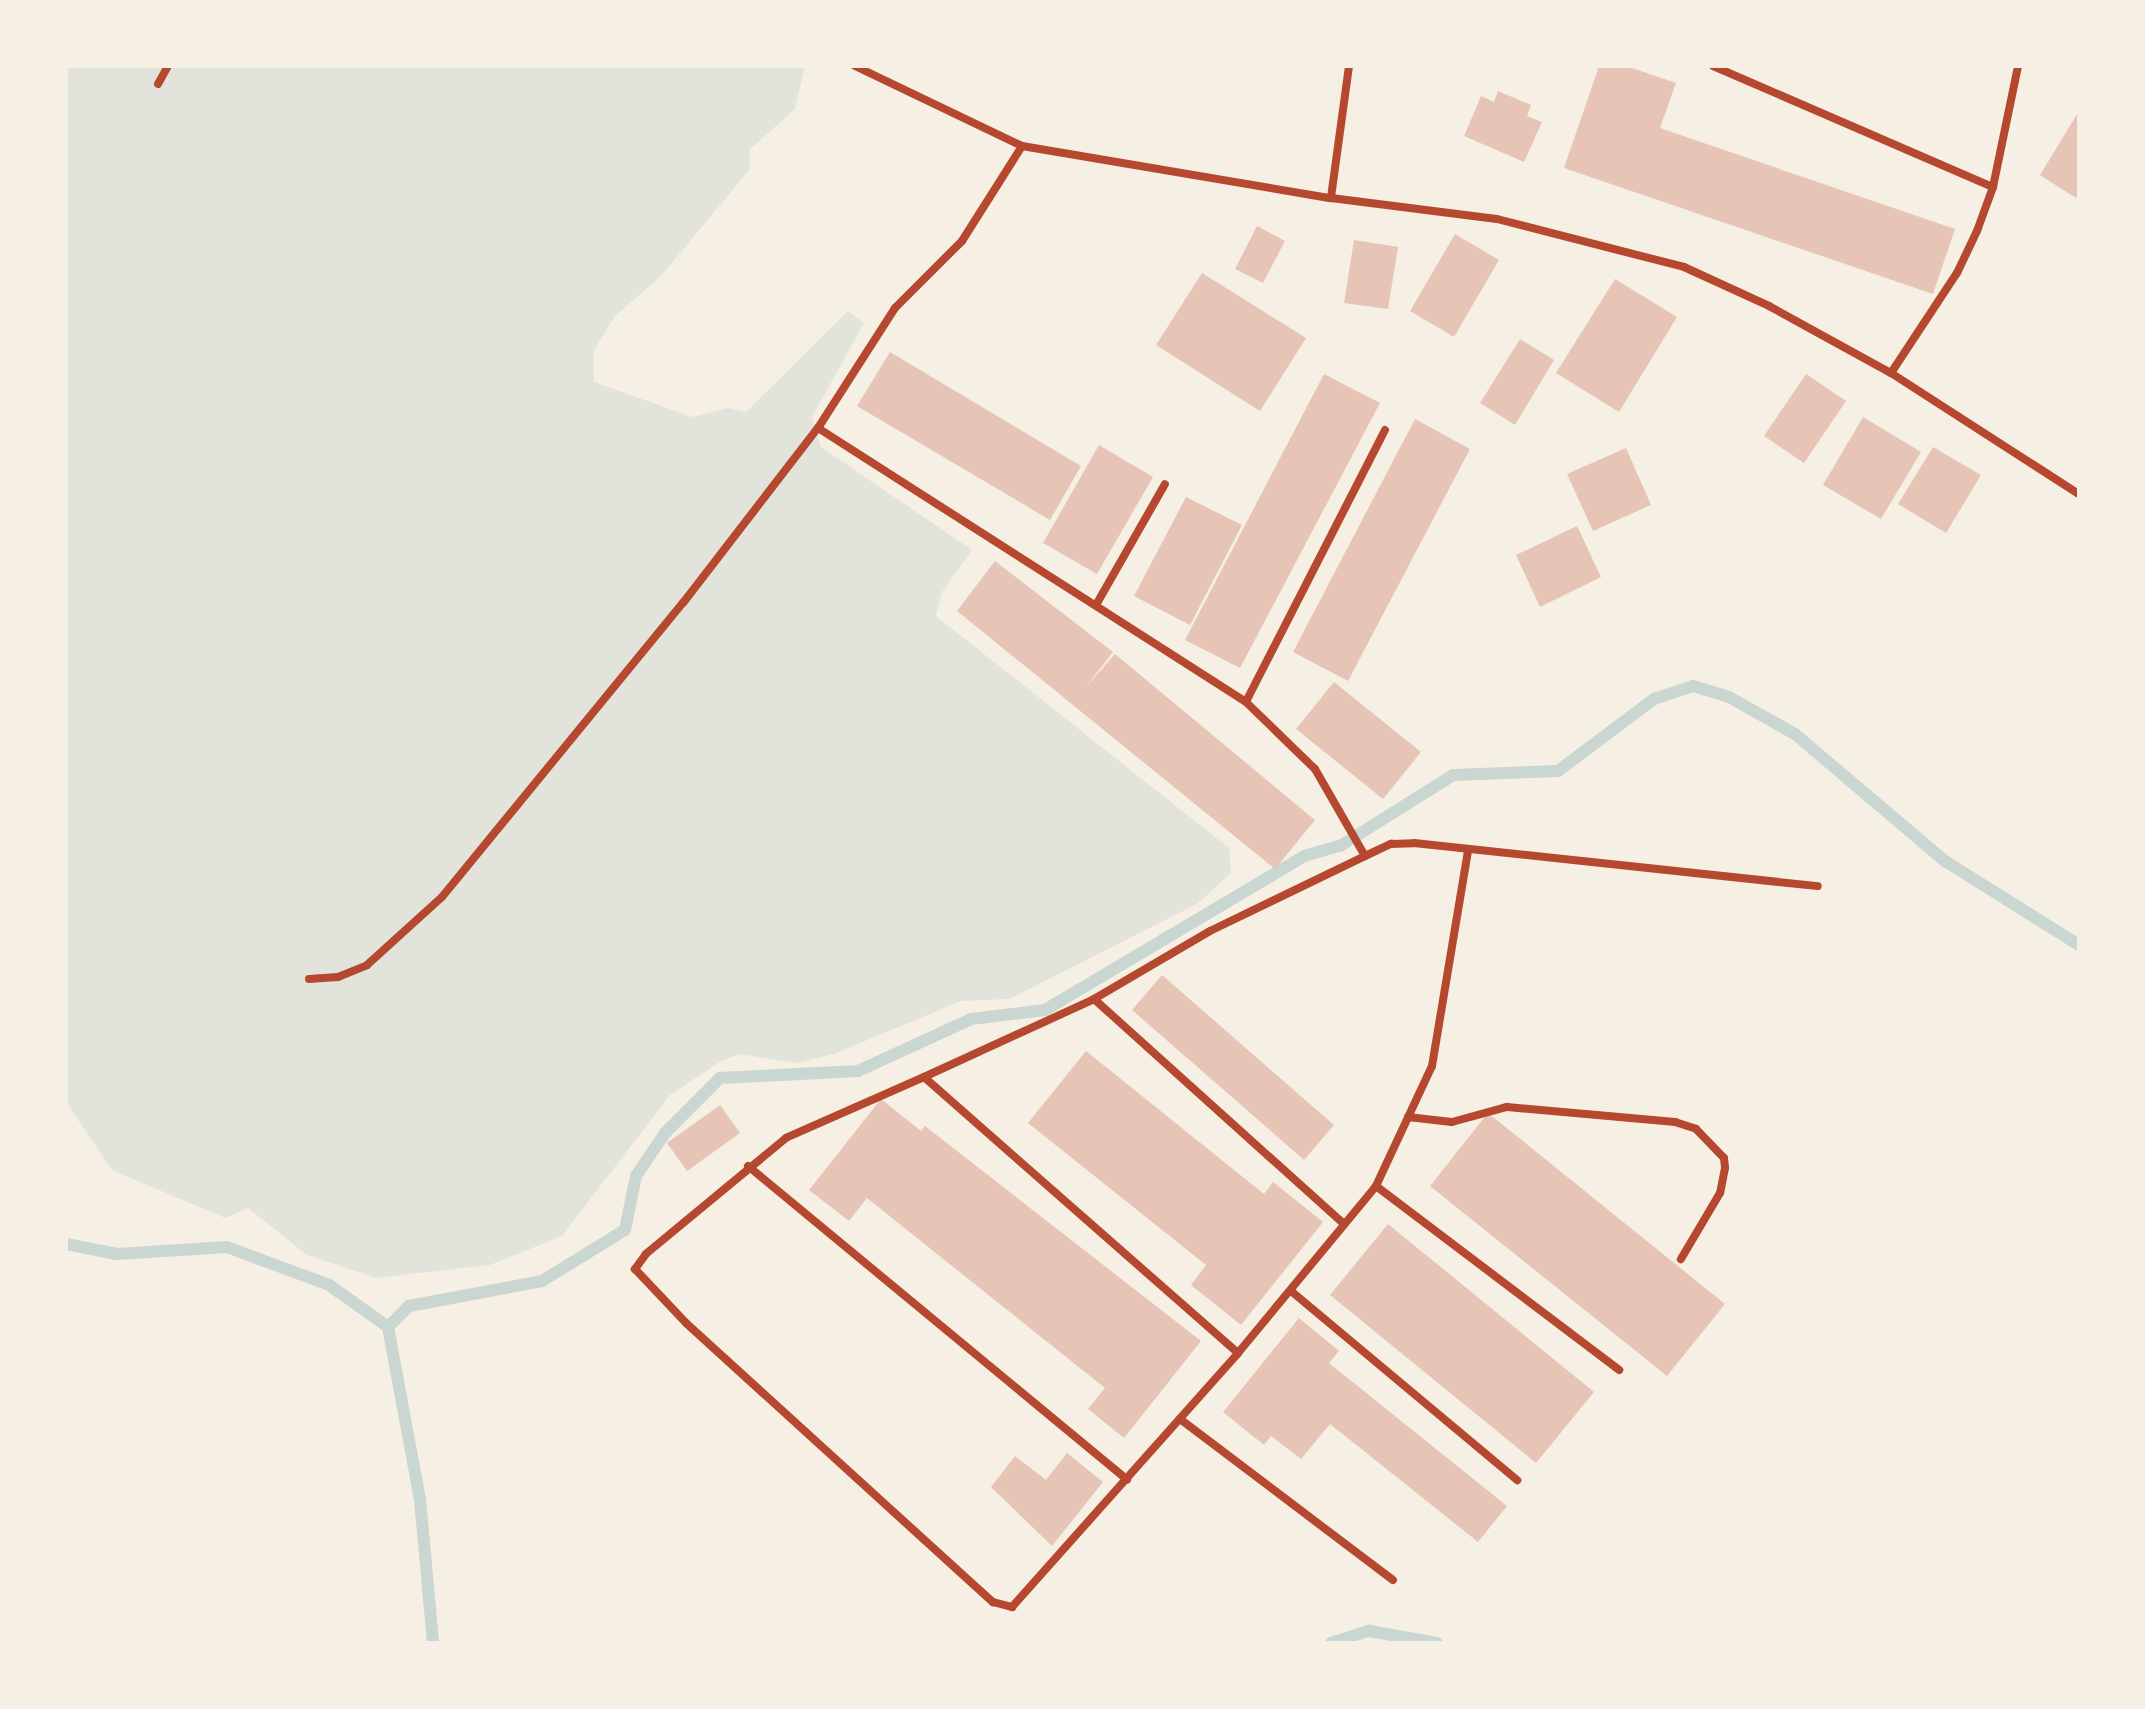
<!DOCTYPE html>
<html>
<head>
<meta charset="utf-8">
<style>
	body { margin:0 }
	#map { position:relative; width:2145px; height:1709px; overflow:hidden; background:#f6efe4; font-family:"PT Serif",serif }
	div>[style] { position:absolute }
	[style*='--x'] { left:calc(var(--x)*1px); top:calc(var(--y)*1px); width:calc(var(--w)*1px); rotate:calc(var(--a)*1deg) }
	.green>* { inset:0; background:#e2e4dc }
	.stream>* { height:12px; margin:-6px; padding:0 6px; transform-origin:6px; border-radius:6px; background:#c9d6d2 }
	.building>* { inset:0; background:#e6c5b7 }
	.minor>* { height:8px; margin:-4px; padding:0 4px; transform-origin:4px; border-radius:4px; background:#b5482f }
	span { translate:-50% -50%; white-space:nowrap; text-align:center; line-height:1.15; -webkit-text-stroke:8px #f6efe4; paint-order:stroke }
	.frame { position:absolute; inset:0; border:68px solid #f6efe4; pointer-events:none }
</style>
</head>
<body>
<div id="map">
	<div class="green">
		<i style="clip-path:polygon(66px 66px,805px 66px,795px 109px,749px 150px,750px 169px,661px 276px,615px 316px,593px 352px,594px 382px,692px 417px,728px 408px,746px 412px,848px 311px,864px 323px,812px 417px,821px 447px,972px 550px,942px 592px,936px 616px,1229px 848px,1231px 873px,1197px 904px,1009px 999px,961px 1001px,834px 1054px,796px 1063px,739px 1054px,721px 1061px,670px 1095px,562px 1236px,490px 1265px,376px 1278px,307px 1255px,248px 1208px,225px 1218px,112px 1170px,66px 1102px)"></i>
	</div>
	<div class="stream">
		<i style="--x:66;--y:1244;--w:52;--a:11.1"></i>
		<i style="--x:117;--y:1254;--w:110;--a:-3.6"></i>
		<i style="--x:227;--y:1247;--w:109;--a:20.4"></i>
		<i style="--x:329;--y:1285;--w:72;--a:35.4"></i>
		<i style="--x:388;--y:1327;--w:175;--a:79.5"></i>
		<i style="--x:420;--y:1499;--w:145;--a:84.8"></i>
		<i style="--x:388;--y:1327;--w:30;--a:-45"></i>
		<i style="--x:409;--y:1306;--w:135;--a:-10.6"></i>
		<i style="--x:542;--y:1281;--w:97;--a:-31.6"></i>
		<i style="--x:625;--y:1230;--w:55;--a:-78.5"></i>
		<i style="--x:636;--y:1176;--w:52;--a:-56"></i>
		<i style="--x:665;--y:1133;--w:78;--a:-45"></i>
		<i style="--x:720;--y:1078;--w:138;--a:-2.9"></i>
		<i style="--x:858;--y:1071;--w:124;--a:-24.7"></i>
		<i style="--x:971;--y:1019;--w:75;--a:-6.9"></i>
		<i style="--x:1045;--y:1010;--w:301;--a:-30.7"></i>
		<i style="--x:1304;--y:856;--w:37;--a:-16"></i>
		<i style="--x:1340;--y:846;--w:133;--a:-32.1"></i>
		<i style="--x:1453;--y:775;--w:105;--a:-2.2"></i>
		<i style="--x:1558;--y:771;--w:120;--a:-36.9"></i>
		<i style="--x:1654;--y:699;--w:41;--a:-18.4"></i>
		<i style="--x:1693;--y:686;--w:38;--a:17"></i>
		<i style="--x:1729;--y:697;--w:76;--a:29.3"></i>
		<i style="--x:1795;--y:734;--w:197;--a:40.3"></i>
		<i style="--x:1945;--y:861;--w:158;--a:32.1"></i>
		<i style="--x:1331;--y:1643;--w:40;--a:-18"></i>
		<i style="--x:1369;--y:1631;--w:69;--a:10"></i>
	</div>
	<div class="building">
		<i style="clip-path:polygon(1599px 66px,1626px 66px,1676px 83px,1660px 128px,1955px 229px,1933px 294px,1564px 168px)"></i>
		<i style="clip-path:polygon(1498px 91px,1531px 105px,1527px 116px,1542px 122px,1524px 162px,1464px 136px,1481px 96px,1494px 102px)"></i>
		<i style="clip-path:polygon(2079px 111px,2079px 194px,2076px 198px,2040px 175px)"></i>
		<i style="clip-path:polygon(1257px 226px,1285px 241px,1263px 283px,1235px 269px)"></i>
		<i style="clip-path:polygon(1455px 234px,1499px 260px,1454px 337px,1410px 311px)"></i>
		<i style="clip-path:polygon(1354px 240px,1398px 247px,1388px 309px,1344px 303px)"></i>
		<i style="clip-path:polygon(1202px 273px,1306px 338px,1260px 411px,1156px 345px)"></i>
		<i style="clip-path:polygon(1615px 279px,1677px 317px,1619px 412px,1556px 373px)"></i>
		<i style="clip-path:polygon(1520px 339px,1554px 360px,1515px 425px,1480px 403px)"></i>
		<i style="clip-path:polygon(890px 352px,1081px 466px,1050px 520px,857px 406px)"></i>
		<i style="clip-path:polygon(1324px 374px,1380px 403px,1240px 668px,1185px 640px)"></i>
		<i style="clip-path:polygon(1806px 374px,1846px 401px,1804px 463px,1764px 436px)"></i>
		<i style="clip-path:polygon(1863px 417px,1921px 452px,1881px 519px,1823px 485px)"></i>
		<i style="clip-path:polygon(1415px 419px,1470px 449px,1348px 681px,1293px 652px)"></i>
		<i style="clip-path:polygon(1099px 445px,1153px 477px,1097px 574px,1043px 543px)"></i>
		<i style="clip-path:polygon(1933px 447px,1981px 475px,1946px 533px,1898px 504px)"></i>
		<i style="clip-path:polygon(1626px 448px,1651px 505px,1593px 531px,1567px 474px)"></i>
		<i style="clip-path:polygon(1186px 497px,1242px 525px,1190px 625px,1134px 596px)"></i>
		<i style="clip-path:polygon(1577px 526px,1601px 577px,1540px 607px,1516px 555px)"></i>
		<i style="clip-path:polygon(995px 561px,1113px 652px,1086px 687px,1115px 654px,1315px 820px,1275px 869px,957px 611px)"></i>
		<i style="clip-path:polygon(1334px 682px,1421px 752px,1383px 799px,1296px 729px)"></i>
		<i style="clip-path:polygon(1162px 975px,1334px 1125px,1304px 1160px,1132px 1010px)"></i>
		<i style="clip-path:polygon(1086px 1051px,1264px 1194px,1273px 1182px,1323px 1222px,1241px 1325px,1191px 1285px,1206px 1265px,1028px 1123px)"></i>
		<i style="clip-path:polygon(881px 1099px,921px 1131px,925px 1126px,1201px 1341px,1124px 1438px,1088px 1409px,1105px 1388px,927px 1246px,867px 1198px,849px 1221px,809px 1190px)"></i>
		<i style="clip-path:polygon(720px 1105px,740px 1133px,687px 1171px,667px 1143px)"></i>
		<i style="clip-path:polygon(1488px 1113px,1725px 1304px,1667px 1376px,1430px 1186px)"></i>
		<i style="clip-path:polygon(1388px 1224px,1594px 1392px,1536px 1463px,1330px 1295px)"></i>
		<i style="clip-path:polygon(1299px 1318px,1339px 1351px,1329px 1363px,1507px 1506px,1478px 1542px,1330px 1424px,1301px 1459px,1271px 1436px,1264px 1445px,1223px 1412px)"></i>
		<i style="clip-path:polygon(1067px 1453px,1103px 1482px,1052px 1546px,991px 1487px,1015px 1456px,1046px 1480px)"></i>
	</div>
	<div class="minor">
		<i style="--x:855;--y:66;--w:185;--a:25.6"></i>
		<i style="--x:1022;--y:146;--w:313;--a:9.6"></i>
		<i style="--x:1349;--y:66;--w:133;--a:97.8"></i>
		<i style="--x:1331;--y:198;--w:167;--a:7.2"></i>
		<i style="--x:1497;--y:219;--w:193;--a:14.4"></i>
		<i style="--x:1684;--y:267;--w:94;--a:24.6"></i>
		<i style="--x:1769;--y:306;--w:139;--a:28.8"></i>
		<i style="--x:1891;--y:373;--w:224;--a:32.8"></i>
		<i style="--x:1713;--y:66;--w:305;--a:23.4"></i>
		<i style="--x:158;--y:84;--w:21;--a:-61"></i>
		<i style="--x:1891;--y:373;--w:120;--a:-56.6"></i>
		<i style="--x:1957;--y:273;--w:47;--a:-64.5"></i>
		<i style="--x:1977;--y:231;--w:47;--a:-70"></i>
		<i style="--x:1993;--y:187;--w:124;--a:-78.3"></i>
		<i style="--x:818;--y:428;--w:508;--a:32.63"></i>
		<i style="--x:1385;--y:430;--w:305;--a:117.1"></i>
		<i style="--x:1246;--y:702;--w:96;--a:44.2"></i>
		<i style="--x:1315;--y:769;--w:100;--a:60.1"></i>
		<i style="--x:1365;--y:856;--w:29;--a:-25"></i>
		<i style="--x:1391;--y:844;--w:23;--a:-2"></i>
		<i style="--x:1414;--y:843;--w:406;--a:6.1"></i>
		<i style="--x:1096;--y:605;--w:139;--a:-60.3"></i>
		<i style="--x:309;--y:979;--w:29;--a:-4"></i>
		<i style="--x:338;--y:977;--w:31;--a:-22"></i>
		<i style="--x:367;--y:965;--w:101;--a:-42.2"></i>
		<i style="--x:442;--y:897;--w:380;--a:-50.7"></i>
		<i style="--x:683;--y:603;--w:221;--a:-52.4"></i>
		<i style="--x:818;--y:428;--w:143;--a:-57.3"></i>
		<i style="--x:895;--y:308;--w:95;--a:-45"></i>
		<i style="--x:962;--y:241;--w:112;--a:-57.7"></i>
		<i style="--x:1094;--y:999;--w:336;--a:42"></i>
		<i style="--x:924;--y:1077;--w:151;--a:156.2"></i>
		<i style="--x:786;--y:1138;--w:182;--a:140.4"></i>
		<i style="--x:646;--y:1254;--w:19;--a:126"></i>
		<i style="--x:635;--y:1269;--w:74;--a:46.6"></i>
		<i style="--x:686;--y:1323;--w:415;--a:42.3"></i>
		<i style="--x:993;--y:1602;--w:20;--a:15"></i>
		<i style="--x:1012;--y:1607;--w:340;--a:-48.3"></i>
		<i style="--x:1238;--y:1353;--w:217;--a:-50.4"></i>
		<i style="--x:1376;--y:1186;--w:132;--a:-65"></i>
		<i style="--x:1432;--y:1066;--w:217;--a:-80.5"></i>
		<i style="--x:1408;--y:1117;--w:44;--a:6.5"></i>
		<i style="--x:1452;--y:1122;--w:57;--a:-15.3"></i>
		<i style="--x:1507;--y:1107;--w:169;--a:5.1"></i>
		<i style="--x:1675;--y:1122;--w:22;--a:18"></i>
		<i style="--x:1696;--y:1129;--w:40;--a:46"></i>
		<i style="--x:1724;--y:1158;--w:10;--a:84"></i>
		<i style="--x:1725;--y:1168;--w:25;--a:101"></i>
		<i style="--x:1720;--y:1193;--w:77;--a:120.6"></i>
		<i style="--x:748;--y:1166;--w:492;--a:39.6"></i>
		<i style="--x:1376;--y:1186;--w:305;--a:37.1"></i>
		<i style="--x:1291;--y:1291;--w:295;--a:39.9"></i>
		<i style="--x:1238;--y:1353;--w:418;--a:-138.7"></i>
		<i style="--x:924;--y:1077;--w:187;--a:-24.6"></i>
		<i style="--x:1094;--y:999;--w:134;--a:-30.4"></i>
		<i style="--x:1210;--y:931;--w:172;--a:-25.8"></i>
		<i style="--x:1180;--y:1419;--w:267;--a:37.1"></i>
	</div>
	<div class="frame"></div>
</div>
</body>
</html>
